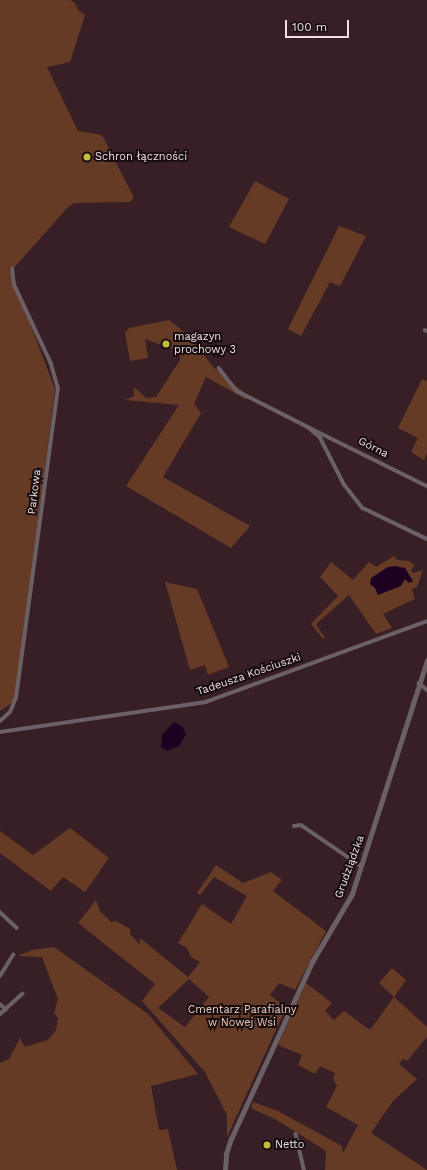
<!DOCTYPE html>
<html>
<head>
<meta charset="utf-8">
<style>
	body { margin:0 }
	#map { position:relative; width:427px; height:1170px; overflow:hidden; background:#371f25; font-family:"Work Sans",sans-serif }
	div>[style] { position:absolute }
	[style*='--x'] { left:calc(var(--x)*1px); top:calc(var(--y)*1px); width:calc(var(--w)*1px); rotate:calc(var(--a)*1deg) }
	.green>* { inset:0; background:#663b26 }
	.water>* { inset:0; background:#1e0022 }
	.minor>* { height:3.5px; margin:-1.75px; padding:0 1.75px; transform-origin:1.75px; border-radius:1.75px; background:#6b6066 }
	.tertiary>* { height:4.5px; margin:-2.25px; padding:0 2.25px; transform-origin:2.25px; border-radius:2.25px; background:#6b6066 }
	.dots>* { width:11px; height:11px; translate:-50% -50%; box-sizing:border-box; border:2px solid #170d0f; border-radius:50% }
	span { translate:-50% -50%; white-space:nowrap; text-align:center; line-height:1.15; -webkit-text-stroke:4px #170d0f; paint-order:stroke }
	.poi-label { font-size:11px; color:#f0e0e3 }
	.left { translate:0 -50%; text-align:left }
	.street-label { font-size:11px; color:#f0e0e3 }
	.park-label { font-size:11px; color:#f3cebe }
	.scale { position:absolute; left:285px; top:20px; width:64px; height:18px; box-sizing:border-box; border:2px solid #f0e0e3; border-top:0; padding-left:5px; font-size:12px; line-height:14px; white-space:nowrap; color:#f0e0e3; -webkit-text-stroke:3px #170d0f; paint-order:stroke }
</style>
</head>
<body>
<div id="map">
	<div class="green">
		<i style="clip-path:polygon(0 0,70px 0,75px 3px,79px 11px,85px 15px,70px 62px,47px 67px,78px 131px,102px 135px,134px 198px,130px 202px,74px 203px,67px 208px,14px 268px,9px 268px,55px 389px,16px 695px,13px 702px,0 711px)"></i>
		<i style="clip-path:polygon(255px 181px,289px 199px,265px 244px,229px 227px)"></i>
		<i style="clip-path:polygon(339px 226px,366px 236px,340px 286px,330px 282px,301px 336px,288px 329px)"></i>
		<i style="clip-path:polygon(169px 320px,189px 336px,214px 368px,246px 394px,247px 400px,206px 377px,194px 404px,201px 413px,163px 477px,250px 526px,231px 548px,126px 486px,179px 405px,125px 400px,134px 396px,134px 387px,146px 398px,156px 397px,180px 360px,180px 354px,173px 349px,145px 339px,148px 358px,130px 361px,125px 333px,129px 328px)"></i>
		<i style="clip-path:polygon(422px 379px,427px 381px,427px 453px,424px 460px,411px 452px,418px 438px,398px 428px)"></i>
		<i style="clip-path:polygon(394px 556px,397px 560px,409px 561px,414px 565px,411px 571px,413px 573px,423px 570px,417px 587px,412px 589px,415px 599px,383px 614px,392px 628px,376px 634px,349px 595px,316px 624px,325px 638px,323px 639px,311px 624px,338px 596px,320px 577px,331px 562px,353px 580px,369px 562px,376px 567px)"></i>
		<i style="clip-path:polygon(165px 582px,197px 589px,229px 667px,208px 675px,205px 665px,190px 670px)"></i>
		<i style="clip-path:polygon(70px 828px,109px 858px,85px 892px,63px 877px,51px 891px,0 853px,0 831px,33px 855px)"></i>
		<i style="clip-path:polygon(evenodd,216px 865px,243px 883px,271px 872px,282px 880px,273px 891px,326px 931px,295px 990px,279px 983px,270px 995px,286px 1008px,227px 1137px,227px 1115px,205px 1072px,142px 1001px,155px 984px,78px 923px,96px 900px,100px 911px,111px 922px,116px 921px,130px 929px,130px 934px,140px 945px,140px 938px,188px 977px,200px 962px,191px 957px,187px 948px,178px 943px,202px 904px,231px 924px,247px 896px,214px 877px,200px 895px,197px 893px,216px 865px,189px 979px,209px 997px,185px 1027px,158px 1008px,189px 979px)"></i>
		<i style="clip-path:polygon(54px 947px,148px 1014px,198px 1074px,151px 1086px,159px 1130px,168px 1129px,177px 1170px,0 1170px,0 1063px,9px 1059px,20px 1038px,25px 1047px,48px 1040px,56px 1030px,58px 1018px,54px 1013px,58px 999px,42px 957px,18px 956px,32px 950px)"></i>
		<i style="clip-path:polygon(392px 968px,406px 980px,394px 997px,427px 1027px,427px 1037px,407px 1061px,403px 1059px,399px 1064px,417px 1079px,393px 1101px,371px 1133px,427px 1170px,325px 1170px,326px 1152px,323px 1149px,275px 1119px,251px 1108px,253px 1102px,278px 1111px,342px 1146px,343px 1153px,358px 1125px,326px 1107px,337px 1086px,333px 1079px,335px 1073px,320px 1066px,315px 1074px,298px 1065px,302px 1055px,278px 1045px,306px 983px,332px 1003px,325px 1011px,334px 1020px,344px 1011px,370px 1030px,394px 997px,379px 983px)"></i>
	</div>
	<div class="water">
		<i style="clip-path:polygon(395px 566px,405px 568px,413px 581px,409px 583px,405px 579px,401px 586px,378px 595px,375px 588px,370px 584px,371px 578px,388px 567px)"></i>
		<i style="clip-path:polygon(174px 722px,182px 726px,186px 734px,179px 746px,167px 751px,161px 747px,162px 735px)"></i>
	</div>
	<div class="minor">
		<i style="--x:425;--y:330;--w:2;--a:27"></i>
		<i style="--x:219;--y:368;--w:29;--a:52"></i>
		<i style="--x:237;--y:391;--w:80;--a:26.9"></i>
		<i style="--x:308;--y:427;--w:16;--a:40"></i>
		<i style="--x:320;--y:437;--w:53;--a:62.9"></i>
		<i style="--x:344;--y:484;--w:31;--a:52"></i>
		<i style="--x:363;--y:508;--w:71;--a:25.8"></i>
		<i style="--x:310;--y:428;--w:131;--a:26.4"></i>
		<i style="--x:419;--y:683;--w:11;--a:41"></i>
		<i style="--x:0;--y:721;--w:13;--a:-42"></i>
		<i style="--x:10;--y:712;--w:15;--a:-67"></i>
		<i style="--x:16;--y:698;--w:312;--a:-82.3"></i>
		<i style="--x:58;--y:389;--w:26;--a:-106"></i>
		<i style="--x:51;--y:364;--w:87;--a:-115.1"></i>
		<i style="--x:14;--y:285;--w:16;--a:-97"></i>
		<i style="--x:0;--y:732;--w:208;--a:-8.3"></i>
		<i style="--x:206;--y:702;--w:235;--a:-20.1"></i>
		<i style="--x:294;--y:826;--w:7;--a:-8"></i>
		<i style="--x:301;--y:825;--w:73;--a:34.3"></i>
		<i style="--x:0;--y:912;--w:23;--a:43"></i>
		<i style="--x:0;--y:976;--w:25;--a:-58"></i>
		<i style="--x:0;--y:1004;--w:8;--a:40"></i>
		<i style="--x:0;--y:1014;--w:30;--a:-42"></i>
		<i style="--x:296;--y:1134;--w:37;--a:77"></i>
	</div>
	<div class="tertiary">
		<i style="--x:225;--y:1170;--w:16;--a:-86"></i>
		<i style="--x:226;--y:1154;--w:16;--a:-72"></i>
		<i style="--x:231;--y:1139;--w:195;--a:-65.4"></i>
		<i style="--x:312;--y:962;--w:79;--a:-59.5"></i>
		<i style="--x:352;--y:894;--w:245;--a:-72.2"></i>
	</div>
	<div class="dots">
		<i style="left:87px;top:157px;background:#c3bd3e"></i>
		<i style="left:166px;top:344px;background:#c3bd3e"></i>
		<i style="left:267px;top:1145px;background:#c3bd3e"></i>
	</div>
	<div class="poi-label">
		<span class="left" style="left:95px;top:157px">Schron łączności</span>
		<span class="left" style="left:174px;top:344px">magazyn<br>prochowy 3</span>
		<span class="left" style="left:275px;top:1145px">Netto</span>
	</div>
	<div class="street-label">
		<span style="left:373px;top:448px;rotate:27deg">Górna</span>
		<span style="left:35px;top:492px;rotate:-83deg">Parkowa</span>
		<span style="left:249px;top:675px;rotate:-19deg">Tadeusza Kościuszki</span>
		<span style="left:350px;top:867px;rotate:-70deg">Grudziądzka</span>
	</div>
	<div class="park-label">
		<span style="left:242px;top:1017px">Cmentarz Parafialny<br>w Nowej Wsi</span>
	</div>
	<div class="scale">100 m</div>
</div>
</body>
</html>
